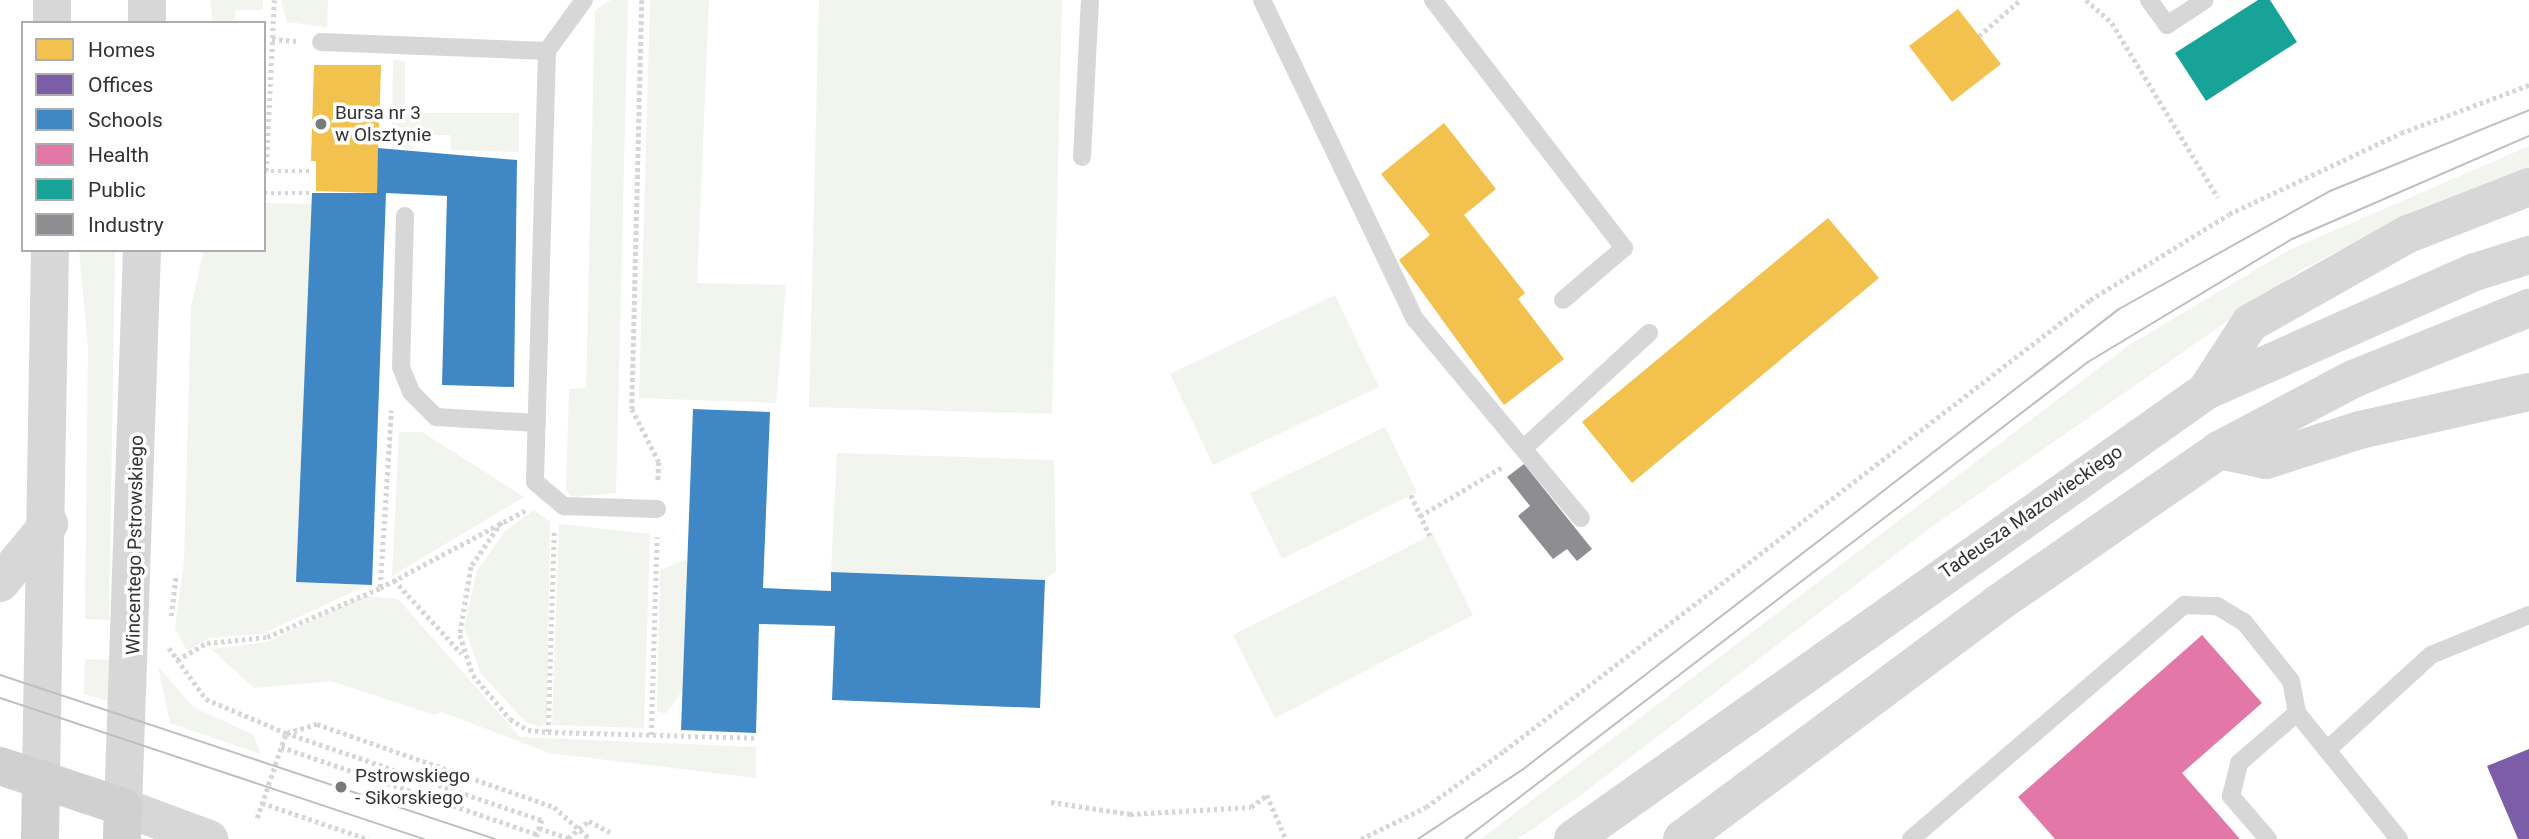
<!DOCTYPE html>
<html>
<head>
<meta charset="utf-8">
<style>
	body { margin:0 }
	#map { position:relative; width:2529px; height:839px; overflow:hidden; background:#fff; font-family:Roboto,sans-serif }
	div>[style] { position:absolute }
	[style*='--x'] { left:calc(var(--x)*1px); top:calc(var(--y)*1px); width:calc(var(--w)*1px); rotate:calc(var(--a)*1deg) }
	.green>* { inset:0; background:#f1f5ed }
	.homes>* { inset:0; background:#f2c14e }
	.offices>* { inset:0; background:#7b5ea7 }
	.schools>* { inset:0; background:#3f88c5 }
	.health>* { inset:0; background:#e377a8 }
	.public>* { inset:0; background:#17a398 }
	.industry>* { inset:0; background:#8d8d92 }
	.path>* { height:4.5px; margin-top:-2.25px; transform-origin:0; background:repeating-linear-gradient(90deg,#d6d6d6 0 3.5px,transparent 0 7px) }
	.service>* { height:18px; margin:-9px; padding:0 9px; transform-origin:9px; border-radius:9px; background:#d7d7d7 }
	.tertiary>* { height:38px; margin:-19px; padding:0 19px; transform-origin:19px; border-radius:19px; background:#d7d7d7 }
	.secondary>* { height:38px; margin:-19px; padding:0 19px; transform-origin:19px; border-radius:19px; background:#d0d0d0 }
	.tram>* { height:2px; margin:-1px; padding:0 1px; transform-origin:1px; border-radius:1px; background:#bebebe }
	.dots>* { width:19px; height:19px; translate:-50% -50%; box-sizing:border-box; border:4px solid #fff; border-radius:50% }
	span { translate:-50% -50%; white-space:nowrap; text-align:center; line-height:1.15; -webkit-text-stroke:7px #fff; paint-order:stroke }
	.poi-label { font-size:19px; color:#333 }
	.left { translate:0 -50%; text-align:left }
	.street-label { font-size:19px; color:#333 }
	.legend { position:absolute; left:21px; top:21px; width:245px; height:231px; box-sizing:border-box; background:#fff; border:2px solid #adadad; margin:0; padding:9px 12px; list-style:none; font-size:21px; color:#333 }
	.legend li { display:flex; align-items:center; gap:14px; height:35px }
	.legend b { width:35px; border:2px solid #adadad }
</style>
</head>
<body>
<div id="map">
	<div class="green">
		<i style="clip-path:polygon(210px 0,263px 0,263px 10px,236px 10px,234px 23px,213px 23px)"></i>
		<i style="clip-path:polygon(281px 0,328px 0,327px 27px,287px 22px)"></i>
		<i style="clip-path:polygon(611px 0,628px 0,616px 493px,572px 497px,566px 490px,569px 389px,586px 388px,595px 10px)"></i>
		<i style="clip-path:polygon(650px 0,709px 0,697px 283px,786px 285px,776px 403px,639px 398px)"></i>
		<i style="clip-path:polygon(819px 0,1062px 0,1052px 414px,809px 407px)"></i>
		<i style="clip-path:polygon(393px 60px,405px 61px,405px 113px,519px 113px,519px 152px,451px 150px,450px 135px,413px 135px,413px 149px,392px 148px)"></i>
		<i style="clip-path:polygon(2529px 146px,2529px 167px,2413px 211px,2298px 272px,1934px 525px,1581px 795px,1518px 839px,1481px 839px,2129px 345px,2289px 250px)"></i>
		<i style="clip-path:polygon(264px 203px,312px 204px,297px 582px,368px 585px,262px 634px,209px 638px,187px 651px,175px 628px,184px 562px,191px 307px,204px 250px,264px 250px)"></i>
		<i style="clip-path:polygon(79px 250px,115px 251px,109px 620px,85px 619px,88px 348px)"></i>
		<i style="clip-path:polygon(1335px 295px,1379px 387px,1213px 465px,1170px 374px)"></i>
		<i style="clip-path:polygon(1385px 427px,1417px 492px,1282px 559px,1250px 493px)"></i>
		<i style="clip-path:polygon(399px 432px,422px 432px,524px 497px,392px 576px)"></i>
		<i style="clip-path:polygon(837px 453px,1054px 460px,1056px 571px,1045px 580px,831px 572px)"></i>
		<i style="clip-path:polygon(534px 510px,550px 522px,547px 722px,540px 727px,526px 722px,481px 674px,464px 627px,477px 571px,505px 531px)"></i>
		<i style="clip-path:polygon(559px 524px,650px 534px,644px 728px,552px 725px)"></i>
		<i style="clip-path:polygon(1433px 534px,1473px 615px,1275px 718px,1233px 635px)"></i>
		<i style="clip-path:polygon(687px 559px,683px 689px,666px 714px,657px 711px,660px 570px)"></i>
		<i style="clip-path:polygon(364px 596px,398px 599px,520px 737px,756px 747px,756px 778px,549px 753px,442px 712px,435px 715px,331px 681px,254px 688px,211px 649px,267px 642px)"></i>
		<i style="clip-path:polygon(85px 659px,109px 660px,108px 701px,84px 694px)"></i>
		<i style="clip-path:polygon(158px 666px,193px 707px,254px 735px,260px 754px,170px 723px)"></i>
	</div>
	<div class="homes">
		<i style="clip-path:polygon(1958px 9px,2001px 64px,1952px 102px,1909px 46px)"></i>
		<i style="clip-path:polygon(314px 65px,381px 65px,377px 193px,316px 191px,316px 161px,311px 161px)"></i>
		<i style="clip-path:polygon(1444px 123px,1496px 189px,1464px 215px,1525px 293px,1518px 299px,1564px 359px,1504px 405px,1399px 260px,1430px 235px,1381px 174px)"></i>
		<i style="clip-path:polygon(1828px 218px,1879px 278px,1632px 483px,1582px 422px)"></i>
	</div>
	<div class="offices">
		<i style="clip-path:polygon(2529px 749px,2529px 839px,2518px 839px,2487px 766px)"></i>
	</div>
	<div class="schools">
		<i style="clip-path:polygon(378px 148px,517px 160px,514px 387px,442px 385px,447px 196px,386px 193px,372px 585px,296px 582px,312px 193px,377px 193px)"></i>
		<i style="clip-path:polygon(693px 409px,770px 412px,763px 588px,831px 591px,831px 572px,1045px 580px,1040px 708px,832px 700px,835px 626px,759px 624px,756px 733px,681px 730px)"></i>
	</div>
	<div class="health">
		<i style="clip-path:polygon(2202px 635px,2262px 703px,2182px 773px,2240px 839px,2055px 839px,2018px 797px)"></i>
	</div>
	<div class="public">
		<i style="clip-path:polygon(2258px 0,2270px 0,2297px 42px,2206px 101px,2175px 53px)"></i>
	</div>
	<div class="industry">
		<i style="clip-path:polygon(1524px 464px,1592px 549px,1577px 561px,1567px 549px,1553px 559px,1518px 516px,1530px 506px,1507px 477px)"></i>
	</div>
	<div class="path">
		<i style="--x:642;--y:0;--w:409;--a:91.4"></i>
		<i style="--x:632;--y:409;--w:59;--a:63"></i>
		<i style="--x:659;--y:462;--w:21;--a:93"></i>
		<i style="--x:2086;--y:0;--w:35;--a:41"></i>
		<i style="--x:2112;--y:23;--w:204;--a:58.7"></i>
		<i style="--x:1979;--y:36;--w:55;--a:-41.3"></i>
		<i style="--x:272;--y:39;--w:24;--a:5"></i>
		<i style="--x:264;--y:171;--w:48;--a:0"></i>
		<i style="--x:266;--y:171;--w:171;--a:-87.3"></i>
		<i style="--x:264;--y:193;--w:48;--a:0"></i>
		<i style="--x:1411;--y:495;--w:45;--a:65.1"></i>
		<i style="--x:1420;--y:516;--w:98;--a:-30.8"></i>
		<i style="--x:502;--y:522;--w:55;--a:124.6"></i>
		<i style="--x:471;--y:567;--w:69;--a:99.2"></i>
		<i style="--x:460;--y:635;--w:42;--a:72"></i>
		<i style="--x:473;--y:675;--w:57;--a:49.9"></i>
		<i style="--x:510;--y:719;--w:21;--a:31"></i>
		<i style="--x:528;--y:730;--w:20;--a:6"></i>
		<i style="--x:548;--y:732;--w:209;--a:1.6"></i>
		<i style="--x:394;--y:580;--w:100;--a:47.4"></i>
		<i style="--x:380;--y:587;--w:177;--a:-86.4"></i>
		<i style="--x:171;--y:616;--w:42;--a:-83.2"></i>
		<i style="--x:169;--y:648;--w:63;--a:54"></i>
		<i style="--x:206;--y:699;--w:87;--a:23"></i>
		<i style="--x:286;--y:733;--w:270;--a:18.8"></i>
		<i style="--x:542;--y:820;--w:20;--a:108"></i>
		<i style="--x:177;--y:660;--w:34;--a:-30"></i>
		<i style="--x:207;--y:643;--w:60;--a:-5.7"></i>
		<i style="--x:267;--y:637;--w:123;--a:-23.4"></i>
		<i style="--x:380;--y:588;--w:166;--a:-28.1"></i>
		<i style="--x:548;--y:732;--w:202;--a:-88.3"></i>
		<i style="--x:287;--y:733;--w:31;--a:-17"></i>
		<i style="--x:317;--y:724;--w:251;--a:19.3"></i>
		<i style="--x:554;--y:807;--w:48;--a:41.6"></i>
		<i style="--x:651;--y:735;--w:198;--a:-88.3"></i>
		<i style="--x:281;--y:747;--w:270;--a:18.8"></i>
		<i style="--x:1051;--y:802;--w:80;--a:8.6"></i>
		<i style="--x:1130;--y:814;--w:121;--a:-3.3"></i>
		<i style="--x:1251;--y:807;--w:20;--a:-37"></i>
		<i style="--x:1267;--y:795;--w:48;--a:66.6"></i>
		<i style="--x:262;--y:803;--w:112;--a:18.8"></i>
		<i style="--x:257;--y:818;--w:90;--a:-71.2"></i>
		<i style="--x:539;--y:828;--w:31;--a:19"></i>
		<i style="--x:568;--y:838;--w:27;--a:-39"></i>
		<i style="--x:589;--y:821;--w:24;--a:28"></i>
		<i style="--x:1361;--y:839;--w:72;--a:-26.2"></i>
		<i style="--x:1426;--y:807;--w:96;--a:-35.7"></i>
		<i style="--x:1504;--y:751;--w:739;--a:-37.58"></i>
		<i style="--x:2090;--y:300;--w:163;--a:-31.7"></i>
		<i style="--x:2229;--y:214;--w:190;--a:-25.2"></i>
		<i style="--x:2401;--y:133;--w:137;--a:-20.6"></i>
	</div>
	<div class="service">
		<i style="--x:584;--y:0;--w:63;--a:126"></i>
		<i style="--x:547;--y:51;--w:431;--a:91.6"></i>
		<i style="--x:535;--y:482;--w:38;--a:40"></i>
		<i style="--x:564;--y:506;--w:93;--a:1.8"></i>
		<i style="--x:1262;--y:0;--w:354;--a:64.4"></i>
		<i style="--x:1415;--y:319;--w:259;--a:50.2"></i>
		<i style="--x:1433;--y:0;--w:313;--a:52.4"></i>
		<i style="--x:1624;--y:248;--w:80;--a:139.6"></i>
		<i style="--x:2149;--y:0;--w:31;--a:54"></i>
		<i style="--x:2167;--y:25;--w:45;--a:-33.3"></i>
		<i style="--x:321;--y:42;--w:226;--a:2.3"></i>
		<i style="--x:1082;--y:157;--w:157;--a:-87.1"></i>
		<i style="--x:405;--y:216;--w:151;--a:91.5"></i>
		<i style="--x:401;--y:367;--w:27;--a:68"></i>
		<i style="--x:411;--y:392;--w:35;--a:45"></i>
		<i style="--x:436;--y:417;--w:101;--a:3.4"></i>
		<i style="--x:1524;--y:448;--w:170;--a:-42.6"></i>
		<i style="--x:2327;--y:750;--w:141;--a:-42.4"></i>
		<i style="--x:2431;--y:655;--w:106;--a:-22.2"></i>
		<i style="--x:1911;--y:839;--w:360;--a:-40.6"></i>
		<i style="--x:2184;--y:605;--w:33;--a:2"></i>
		<i style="--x:2217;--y:606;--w:31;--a:31"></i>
		<i style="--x:2244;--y:622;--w:75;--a:51.5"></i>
		<i style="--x:2291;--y:681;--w:33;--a:79"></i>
		<i style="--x:2297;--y:713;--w:162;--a:51"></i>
		<i style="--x:2268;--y:839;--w:57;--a:-130.7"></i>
		<i style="--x:2231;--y:796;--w:34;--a:-76"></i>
		<i style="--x:2239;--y:763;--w:77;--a:-40.8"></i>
	</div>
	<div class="tertiary">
		<i style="--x:52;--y:23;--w:23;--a:-90"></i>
		<i style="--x:147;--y:23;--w:23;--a:-90"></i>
		<i style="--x:142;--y:250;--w:557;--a:91.95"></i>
		<i style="--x:123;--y:807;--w:92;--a:20.4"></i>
		<i style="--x:2206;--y:391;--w:81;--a:-57.1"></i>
		<i style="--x:2250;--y:323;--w:181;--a:-29.4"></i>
		<i style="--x:2408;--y:234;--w:130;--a:-21.2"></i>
		<i style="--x:2219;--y:450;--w:48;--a:12"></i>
		<i style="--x:2266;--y:460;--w:99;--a:-17.7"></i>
		<i style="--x:2360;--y:430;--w:173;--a:-12.7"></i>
		<i style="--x:0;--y:583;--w:77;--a:-50.3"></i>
		<i style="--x:41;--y:779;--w:529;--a:-89.03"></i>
		<i style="--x:1573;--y:839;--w:775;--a:-35.29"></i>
		<i style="--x:2206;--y:391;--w:294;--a:-23.9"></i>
		<i style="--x:2475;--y:272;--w:57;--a:-17.5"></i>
		<i style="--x:1682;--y:839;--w:393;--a:-36.7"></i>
		<i style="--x:1997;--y:604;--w:270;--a:-34.7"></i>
		<i style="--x:2219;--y:450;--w:152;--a:-27.9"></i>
		<i style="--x:2353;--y:379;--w:190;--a:-22"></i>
	</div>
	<div class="secondary">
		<i style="--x:0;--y:766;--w:130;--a:18.4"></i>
		<i style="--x:123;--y:807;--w:32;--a:92"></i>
		<i style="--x:40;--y:839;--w:60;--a:-89"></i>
	</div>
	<div class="tram">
		<i style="--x:0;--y:675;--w:521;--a:18.33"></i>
		<i style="--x:0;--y:698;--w:447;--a:18.4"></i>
		<i style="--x:1418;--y:839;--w:125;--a:-33.6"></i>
		<i style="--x:1522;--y:770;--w:754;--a:-37.68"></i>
		<i style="--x:2119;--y:309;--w:242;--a:-29.2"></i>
		<i style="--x:2330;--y:191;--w:215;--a:-22.1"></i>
		<i style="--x:1465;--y:839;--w:785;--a:-37.44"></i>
		<i style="--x:2088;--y:362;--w:238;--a:-31.1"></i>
		<i style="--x:2292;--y:239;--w:258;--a:-23.5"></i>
	</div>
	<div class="dots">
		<i style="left:321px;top:124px;background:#7a7a7a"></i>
		<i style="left:341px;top:787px;background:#7a7a7a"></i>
	</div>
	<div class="poi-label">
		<span class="left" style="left:335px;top:124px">Bursa nr 3<br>w Olsztynie</span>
		<span class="left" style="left:355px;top:787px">Pstrowskiego<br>- Sikorskiego</span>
	</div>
	<div class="street-label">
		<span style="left:2031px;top:512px;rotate:-35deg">Tadeusza Mazowieckiego</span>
		<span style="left:135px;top:545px;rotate:-89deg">Wincentego Pstrowskiego</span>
	</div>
	<ul class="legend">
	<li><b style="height:19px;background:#f2c14e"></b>Homes</li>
	<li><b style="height:19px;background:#7b5ea7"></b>Offices</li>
	<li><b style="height:19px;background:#3f88c5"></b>Schools</li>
	<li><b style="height:19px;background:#e377a8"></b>Health</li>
	<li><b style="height:19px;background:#17a398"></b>Public</li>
	<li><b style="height:19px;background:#8d8d92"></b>Industry</li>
	</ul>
</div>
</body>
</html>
